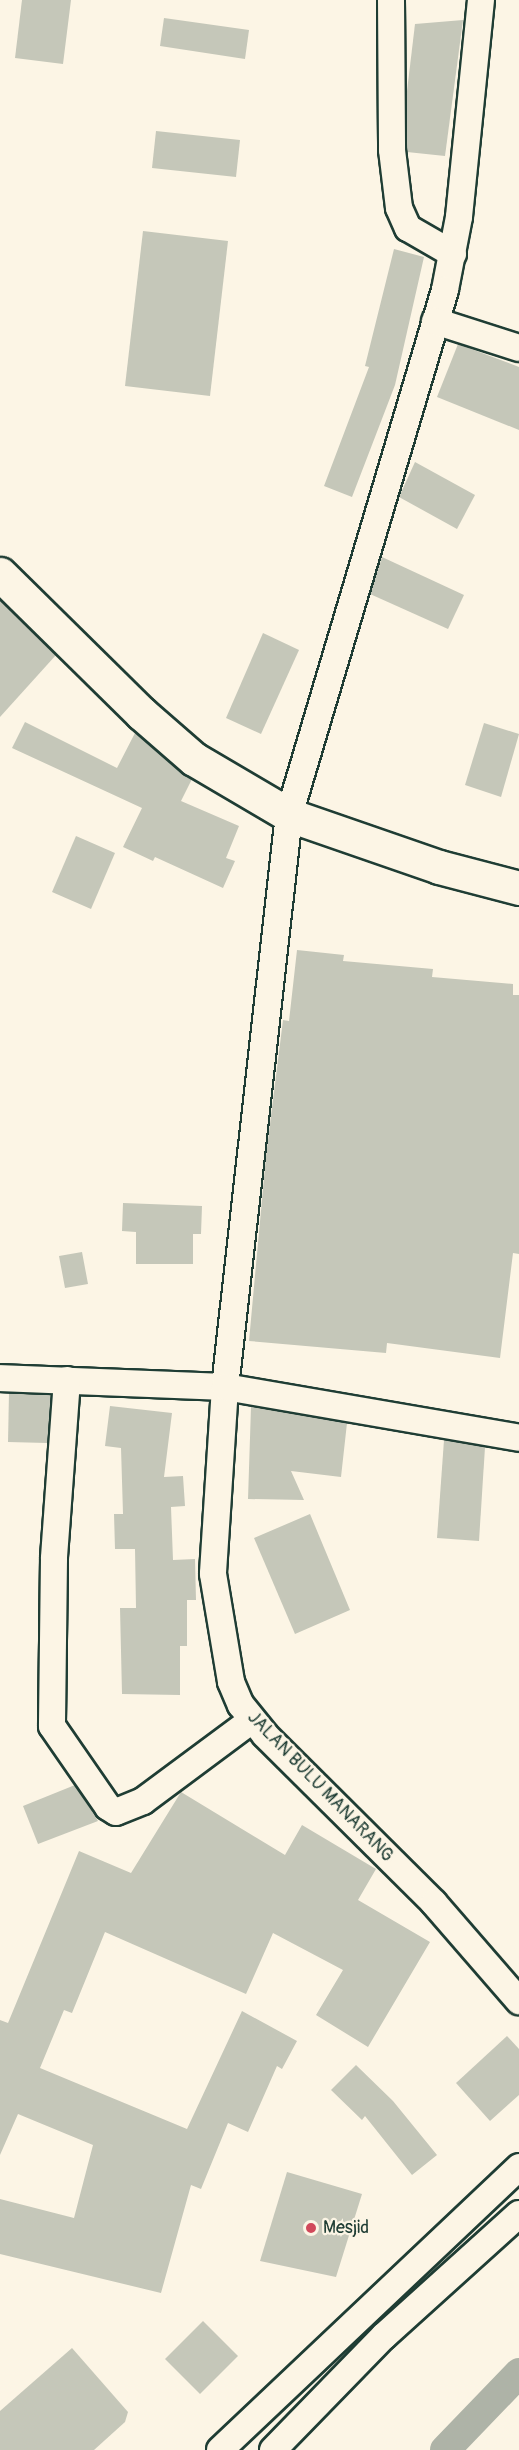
<!DOCTYPE html>
<html>
<head>
<meta charset="utf-8">
<style>
	body { margin:0 }
	#map { position:relative; width:519px; height:2450px; overflow:hidden; background:#fcf5e5; font-family:Pangolin,sans-serif }
	div>[style] { position:absolute }
	[style*='--x'] { left:calc(var(--x)*1px); top:calc(var(--y)*1px); width:calc(var(--w)*1px); rotate:calc(var(--a)*1deg) }
	.canal>* { height:30px; margin:-15px; padding:0 15px; transform-origin:15px; border-radius:15px; background:#aeb3a7 }
	.building>* { inset:0; background:#c5c7b9 }
	.roads { filter:drop-shadow(2px 0 #1f3d34) drop-shadow(-2px 0 #1f3d34) drop-shadow(0 2px #1f3d34) drop-shadow(0 -2px #1f3d34) }
	.minor>* { height:26px; margin:-13px; padding:0 13px; transform-origin:13px; border-radius:13px; background:#fcf5e5 }
	.primary>* { height:33px; margin:-16.5px; padding:0 16.5px; transform-origin:16.5px; border-radius:16.5px; background:#fcf5e5 }
	.dots>* { width:16px; height:16px; translate:-50% -50%; box-sizing:border-box; border:3px solid #fcf5e5; border-radius:50% }
	span { translate:-50% -50%; white-space:nowrap; text-align:center; line-height:1.15; -webkit-text-stroke:4.5px #fcf5e5; paint-order:stroke }
	.street-label { font-size:18px; color:#1f3d34 }
	.poi-label { font-size:18px; color:#1f3d34 }
	.left { translate:0 -50%; text-align:left }
</style>
</head>
<body>
<div id="map">
	<div class="canal">
		<i style="--x:445;--y:2450;--w:107;--a:-46.1"></i>
	</div>
	<div class="building">
		<i style="clip-path:polygon(22px 0,71px 0,63px 64px,15px 58px)"></i>
		<i style="clip-path:polygon(164px 18px,249px 30px,245px 59px,160px 46px)"></i>
		<i style="clip-path:polygon(463px 20px,445px 156px,407px 152px,407px 91px,415px 24px)"></i>
		<i style="clip-path:polygon(156px 131px,240px 140px,236px 177px,152px 168px)"></i>
		<i style="clip-path:polygon(143px 231px,228px 241px,210px 396px,125px 386px)"></i>
		<i style="clip-path:polygon(394px 249px,424px 257px,395px 385px,352px 497px,324px 486px,369px 367px,365px 366px)"></i>
		<i style="clip-path:polygon(458px 344px,519px 367px,519px 430px,437px 397px)"></i>
		<i style="clip-path:polygon(415px 462px,475px 495px,457px 529px,399px 497px)"></i>
		<i style="clip-path:polygon(382px 557px,464px 595px,448px 629px,370px 594px)"></i>
		<i style="clip-path:polygon(0 600px,56px 655px,0 717px)"></i>
		<i style="clip-path:polygon(263px 633px,299px 650px,261px 734px,226px 718px)"></i>
		<i style="clip-path:polygon(25px 722px,117px 768px,135px 733px,192px 779px,181px 801px,239px 826px,226px 858px,235px 861px,223px 888px,155px 857px,153px 861px,123px 847px,142px 808px,12px 748px)"></i>
		<i style="clip-path:polygon(484px 723px,519px 734px,501px 797px,465px 785px)"></i>
		<i style="clip-path:polygon(76px 836px,115px 853px,91px 909px,52px 892px)"></i>
		<i style="clip-path:polygon(297px 950px,344px 955px,343px 961px,433px 969px,432px 977px,513px 984px,513px 995px,519px 995px,519px 1254px,513px 1253px,500px 1358px,387px 1343px,386px 1353px,249px 1341px,266px 1156px,283px 1020px,289px 1021px)"></i>
		<i style="clip-path:polygon(123px 1203px,202px 1206px,201px 1234px,193px 1234px,193px 1264px,136px 1264px,136px 1232px,122px 1231px)"></i>
		<i style="clip-path:polygon(82px 1252px,88px 1284px,65px 1288px,59px 1256px)"></i>
		<i style="clip-path:polygon(9px 1393px,51px 1395px,47px 1443px,8px 1442px)"></i>
		<i style="clip-path:polygon(110px 1406px,172px 1413px,164px 1477px,183px 1476px,185px 1506px,171px 1507px,173px 1560px,195px 1559px,196px 1600px,187px 1600px,187px 1646px,180px 1646px,180px 1695px,122px 1694px,120px 1608px,136px 1608px,135px 1549px,115px 1549px,114px 1514px,123px 1514px,121px 1448px,105px 1446px)"></i>
		<i style="clip-path:polygon(251px 1407px,347px 1423px,341px 1477px,291px 1471px,304px 1500px,248px 1499px)"></i>
		<i style="clip-path:polygon(444px 1440px,485px 1447px,479px 1541px,437px 1538px)"></i>
		<i style="clip-path:polygon(310px 1514px,350px 1610px,295px 1634px,254px 1538px)"></i>
		<i style="clip-path:polygon(75px 1785px,98px 1821px,38px 1844px,23px 1806px)"></i>
		<i style="clip-path:polygon(181px 1792px,285px 1855px,302px 1825px,376px 1869px,358px 1900px,430px 1942px,368px 2047px,316px 2015px,343px 1970px,273px 1933px,246px 1994px,105px 1932px,72px 2013px,64px 2010px,40px 2068px,187px 2129px,242px 2011px,297px 2041px,282px 2069px,277px 2066px,248px 2132px,228px 2123px,201px 2189px,191px 2185px,161px 2293px,0 2254px,0 2199px,74px 2218px,93px 2145px,18px 2114px,0 2155px,0 2020px,8px 2023px,79px 1851px,131px 1873px)"></i>
		<i style="clip-path:polygon(507px 2036px,519px 2049px,519px 2095px,490px 2121px,456px 2083px)"></i>
		<i style="clip-path:polygon(356px 2065px,393px 2101px,437px 2155px,412px 2175px,365px 2116px,362px 2120px,331px 2090px)"></i>
		<i style="clip-path:polygon(287px 2172px,362px 2194px,336px 2277px,260px 2261px)"></i>
		<i style="clip-path:polygon(203px 2321px,238px 2356px,200px 2394px,165px 2359px)"></i>
		<i style="clip-path:polygon(72px 2348px,128px 2412px,125px 2422px,94px 2450px,0 2450px,0 2411px)"></i>
	</div>
	<div class="roads">
		<div class="minor">
			<i style="--x:391;--y:0;--w:150;--a:89.6"></i>
			<i style="--x:392;--y:150;--w:58;--a:83.1"></i>
			<i style="--x:399;--y:208;--w:22;--a:66"></i>
			<i style="--x:408;--y:228;--w:52;--a:30"></i>
			<i style="--x:481;--y:0;--w:218;--a:95.8"></i>
			<i style="--x:459;--y:217;--w:74;--a:100.9"></i>
			<i style="--x:445;--y:290;--w:548;--a:106.55"></i>
			<i style="--x:289;--y:815;--w:576;--a:96.38"></i>
			<i style="--x:225;--y:1387;--w:187;--a:93.7"></i>
			<i style="--x:213;--y:1574;--w:109;--a:80.5"></i>
			<i style="--x:231;--y:1682;--w:25;--a:67"></i>
			<i style="--x:241;--y:1705;--w:38;--a:51"></i>
			<i style="--x:265;--y:1735;--w:238;--a:44.8"></i>
			<i style="--x:434;--y:1903;--w:130;--a:49.1"></i>
			<i style="--x:435;--y:321;--w:88;--a:17.8"></i>
			<i style="--x:0;--y:1378;--w:225;--a:2.3"></i>
			<i style="--x:225;--y:1387;--w:298;--a:9.8"></i>
			<i style="--x:67;--y:1380;--w:179;--a:94.2"></i>
			<i style="--x:54;--y:1559;--w:167;--a:90.7"></i>
			<i style="--x:52;--y:1726;--w:98;--a:55.3"></i>
			<i style="--x:108;--y:1807;--w:9;--a:32"></i>
			<i style="--x:116;--y:1812;--w:29;--a:-22"></i>
			<i style="--x:143;--y:1801;--w:136;--a:-36.6"></i>
			<i style="--x:220;--y:2450;--w:412;--a:-43.4"></i>
			<i style="--x:273;--y:2450;--w:159;--a:-45.8"></i>
			<i style="--x:384;--y:2336;--w:182;--a:-42.1"></i>
		</div>
		<div class="primary">
			<i style="--x:0;--y:574;--w:198;--a:44.6"></i>
			<i style="--x:141;--y:713;--w:70;--a:41"></i>
			<i style="--x:194;--y:759;--w:110;--a:30.5"></i>
			<i style="--x:289;--y:815;--w:159;--a:19.1"></i>
			<i style="--x:439;--y:867;--w:83;--a:14.7"></i>
		</div>
	</div>
	<div class="dots">
		<i style="left:311px;top:2228px;background:#d1495b"></i>
	</div>
	<div class="street-label">
		<span style="left:320px;top:1787px;rotate:46deg">JALAN BULU MANARANG</span>
	</div>
	<div class="poi-label">
		<span class="left" style="left:323px;top:2228px">Mesjid</span>
	</div>
</div>
</body>
</html>
